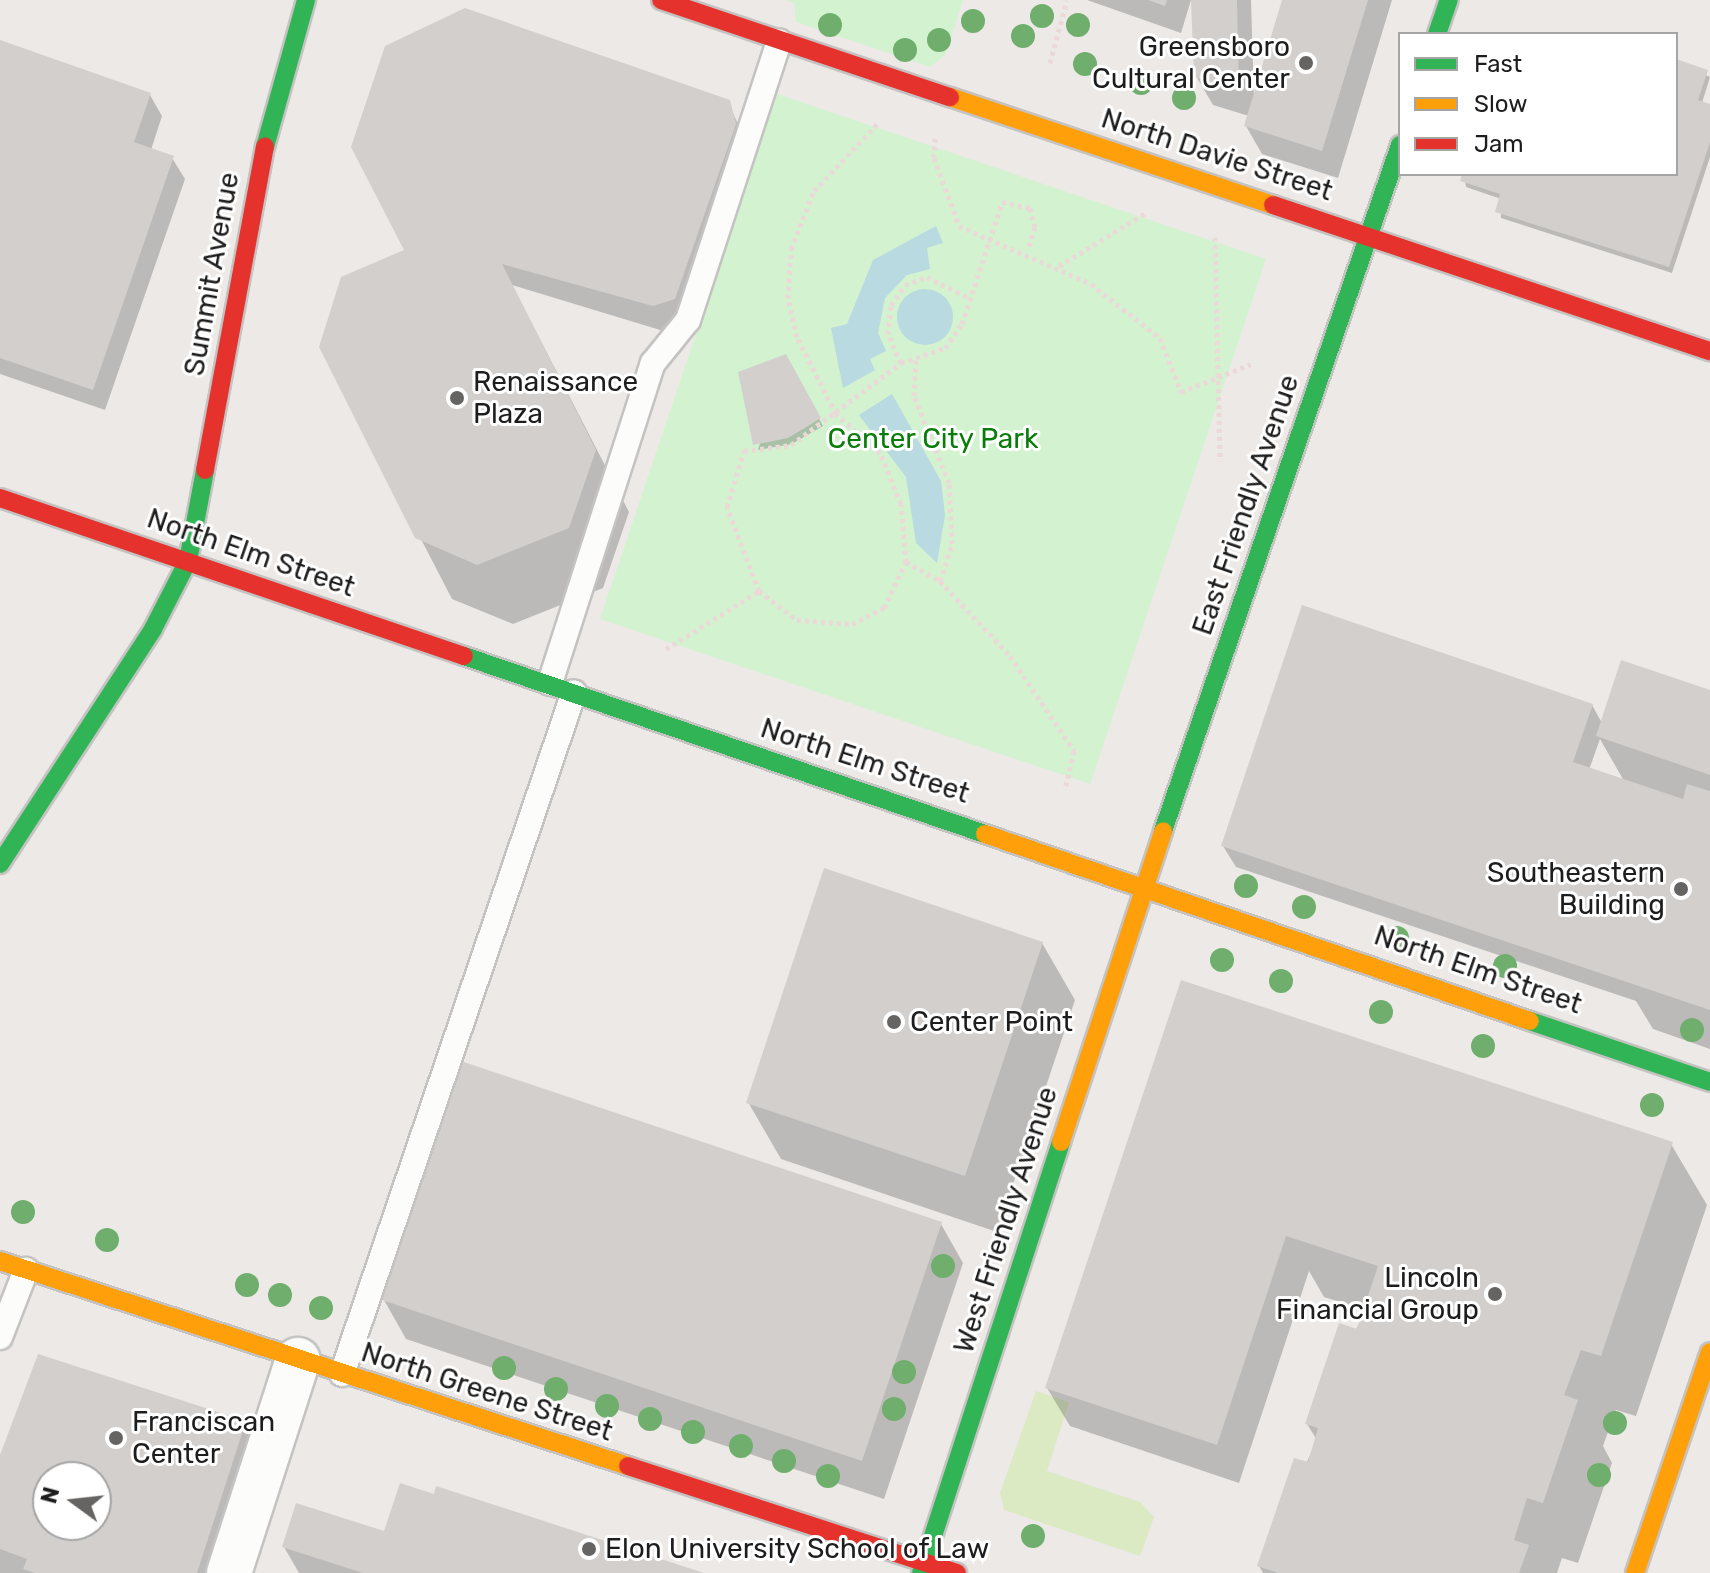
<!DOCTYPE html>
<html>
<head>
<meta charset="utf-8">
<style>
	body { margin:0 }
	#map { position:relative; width:1710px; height:1573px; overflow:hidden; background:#ece9e6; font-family:Rubik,sans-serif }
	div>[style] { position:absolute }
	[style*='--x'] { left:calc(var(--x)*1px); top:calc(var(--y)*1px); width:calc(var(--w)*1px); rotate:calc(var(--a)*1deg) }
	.grass>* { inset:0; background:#dbeac3 }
	.park>* { inset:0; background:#d3f2d0 }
	.water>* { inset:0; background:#b8dae0 }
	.round { border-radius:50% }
	.shadow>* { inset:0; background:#0003 }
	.building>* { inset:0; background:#d2cfcd }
	.path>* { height:5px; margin-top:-2.5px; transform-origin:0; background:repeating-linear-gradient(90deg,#ebd9d8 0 4px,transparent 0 8px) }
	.roads { filter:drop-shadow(2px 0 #c4c3c2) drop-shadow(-2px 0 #c4c3c2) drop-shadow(0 2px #c4c3c2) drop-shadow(0 -2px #c4c3c2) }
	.lane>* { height:24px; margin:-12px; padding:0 12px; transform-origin:12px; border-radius:12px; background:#fcfcfb }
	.street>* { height:44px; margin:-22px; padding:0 22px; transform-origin:22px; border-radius:22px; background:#fcfcfb }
	.fast>* { height:18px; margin:-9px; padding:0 9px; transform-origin:9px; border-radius:9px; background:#30b455 }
	.slow>* { height:18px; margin:-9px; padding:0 9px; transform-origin:9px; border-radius:9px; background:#ff9f0a }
	.jam>* { height:18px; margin:-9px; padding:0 9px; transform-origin:9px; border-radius:9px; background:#e5322d }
	.trees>* { width:24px; height:24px; margin:-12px; border-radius:50%; background:#6fae6d }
	.dots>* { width:22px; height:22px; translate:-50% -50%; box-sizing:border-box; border:4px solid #fff; border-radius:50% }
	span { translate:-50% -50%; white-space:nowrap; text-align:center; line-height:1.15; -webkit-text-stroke:6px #fff; paint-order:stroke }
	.poi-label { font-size:28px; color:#1d1d1d }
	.right { translate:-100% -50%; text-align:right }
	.left { translate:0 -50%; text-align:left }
	.street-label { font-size:28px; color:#1d1d1d }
	.park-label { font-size:28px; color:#097d0a }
	.legend { position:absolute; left:1398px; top:32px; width:280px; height:144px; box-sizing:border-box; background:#fff; border:2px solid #a5a5a5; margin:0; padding:10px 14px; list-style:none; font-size:24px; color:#1d1d1d }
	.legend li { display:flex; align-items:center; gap:16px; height:40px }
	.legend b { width:40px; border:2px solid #a5a5a5 }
	.north { position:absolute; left:32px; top:1461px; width:80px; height:80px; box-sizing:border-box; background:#fff; border:2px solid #a5a5a5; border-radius:50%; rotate:285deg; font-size:22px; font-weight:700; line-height:32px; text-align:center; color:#1d1d1d }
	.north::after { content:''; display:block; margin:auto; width:28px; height:36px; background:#656463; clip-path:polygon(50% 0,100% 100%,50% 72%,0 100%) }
</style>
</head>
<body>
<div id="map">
	<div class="grass">
		<i style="clip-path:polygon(1036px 1391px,1069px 1402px,1047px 1471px,1140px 1502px,1154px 1517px,1140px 1556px,1004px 1510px,1000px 1493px)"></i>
	</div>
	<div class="park">
		<i style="clip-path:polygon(785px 0,963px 0,946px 54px,930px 67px,796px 22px,794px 3px)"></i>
		<i style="clip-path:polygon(777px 94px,1266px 259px,1090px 784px,600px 619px)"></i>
	</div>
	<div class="water">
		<i style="clip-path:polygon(936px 226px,943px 243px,927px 248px,930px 269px,907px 275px,885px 298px,878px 333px,886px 351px,870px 359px,875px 370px,843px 388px,831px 328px,847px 324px,873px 260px)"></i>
		<i class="round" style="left:897px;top:289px;width:56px;height:56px"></i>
		<i style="clip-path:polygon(892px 394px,941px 481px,945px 515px,937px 563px,916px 543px,906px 477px,859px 415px)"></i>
	</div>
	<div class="shadow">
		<i style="clip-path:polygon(1087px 0,1191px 0,1181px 33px)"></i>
		<i style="clip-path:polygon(1193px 0,1251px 0,1254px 97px,1283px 0,1392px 0,1338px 178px,1262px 154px,1246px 126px,1249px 116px,1213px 105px,1196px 76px)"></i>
		<i style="clip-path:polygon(0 43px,150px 95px,162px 116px,151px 150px,172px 158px,185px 179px,105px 410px,0 374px)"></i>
		<i style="clip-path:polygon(1676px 61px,1710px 77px,1702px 103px,1710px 106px,1710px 157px,1672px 273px,1501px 218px,1501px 199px,1466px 187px,1464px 174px,1676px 174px)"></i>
		<i style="clip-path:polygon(728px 102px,751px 153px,670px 333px,512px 285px,629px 512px,603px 588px,513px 624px,452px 599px,321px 346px)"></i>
		<i style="clip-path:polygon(785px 357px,823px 426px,792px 444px,758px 450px)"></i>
		<i style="clip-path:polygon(evenodd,1710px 692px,1710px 1049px,1653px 1029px,1636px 1001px,1236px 867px,1223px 846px,1592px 705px,1602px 723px,1710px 692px,1600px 739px,1624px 781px,1589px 770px,1600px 739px)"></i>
		<i style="clip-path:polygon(1042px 943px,1075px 1000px,997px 1232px,781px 1159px,748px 1102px)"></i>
		<i style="clip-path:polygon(1182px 982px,1671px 1144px,1707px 1205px,1636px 1416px,1616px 1410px,1603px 1446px,1612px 1463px,1578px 1563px,1562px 1558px,1557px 1573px,1263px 1573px,1259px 1566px,1317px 1440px,1307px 1424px,1366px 1310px,1324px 1297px,1309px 1271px,1239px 1483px,1070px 1426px,1047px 1388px)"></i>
		<i style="clip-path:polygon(941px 1224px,963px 1263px,884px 1499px,406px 1339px,384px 1300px)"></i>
		<i style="clip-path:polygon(evenodd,244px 1423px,267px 1462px,231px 1573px,0 1573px,0 1461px,244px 1423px,48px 1477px,96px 1477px,96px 1525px,48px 1525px,48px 1477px)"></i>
		<i style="clip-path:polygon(383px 1533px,700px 1573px,299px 1573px,284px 1547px)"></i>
	</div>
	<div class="building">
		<i style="clip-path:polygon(1148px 0,1167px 0,1165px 6px)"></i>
		<i style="clip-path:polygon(1191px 0,1237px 0,1239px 91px,1194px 77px)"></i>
		<i style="clip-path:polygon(1282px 0,1368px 0,1322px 151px,1244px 126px)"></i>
		<i style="clip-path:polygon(465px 8px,730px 100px,736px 124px,675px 299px,653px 306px,502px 264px,596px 450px,569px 528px,477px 565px,415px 538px,319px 347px,341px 277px,404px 250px,351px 147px,385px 46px)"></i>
		<i style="clip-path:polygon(0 40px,151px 93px,134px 142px,174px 156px,93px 390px,0 358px)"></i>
		<i style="clip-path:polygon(1676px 59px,1708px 70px,1698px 100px,1710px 104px,1710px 142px,1669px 267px,1495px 212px,1500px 194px,1460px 181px,1462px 174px,1676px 174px)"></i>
		<i style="clip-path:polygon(786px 354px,821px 418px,788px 438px,753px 445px,738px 372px)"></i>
		<i style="clip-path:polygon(1302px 605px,1593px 704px,1573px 762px,1683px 799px,1687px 784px,1710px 791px,1710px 1010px,1221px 846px)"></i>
		<i style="clip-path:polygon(1621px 660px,1710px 690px,1710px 775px,1596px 736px)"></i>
		<i style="clip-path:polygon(824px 868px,1043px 942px,965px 1176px,746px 1103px)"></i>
		<i style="clip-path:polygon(1181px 980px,1673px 1142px,1601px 1356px,1581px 1350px,1564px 1395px,1578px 1400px,1543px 1503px,1527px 1498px,1514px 1540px,1529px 1545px,1519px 1573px,1278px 1573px,1257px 1566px,1294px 1458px,1308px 1462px,1318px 1428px,1305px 1424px,1339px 1323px,1357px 1329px,1378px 1266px,1286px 1236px,1217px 1445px,1045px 1388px)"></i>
		<i style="clip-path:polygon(461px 1061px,942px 1222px,862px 1461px,382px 1300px)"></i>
		<i style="clip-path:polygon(evenodd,38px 1354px,246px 1421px,197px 1573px,35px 1573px,23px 1569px,27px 1559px,0 1549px,0 1455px,38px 1354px,48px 1477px,96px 1477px,96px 1525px,48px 1525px,48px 1477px)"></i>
		<i style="clip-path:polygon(400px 1483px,434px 1494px,436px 1486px,704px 1573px,363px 1573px,282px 1547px,296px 1503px,384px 1531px)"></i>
	</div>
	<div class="path">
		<i style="--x:1050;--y:63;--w:65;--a:-74.9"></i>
		<i style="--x:935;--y:138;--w:20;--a:93"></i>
		<i style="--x:934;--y:158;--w:72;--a:69.8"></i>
		<i style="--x:959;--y:226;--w:144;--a:23.7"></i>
		<i style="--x:1091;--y:284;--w:88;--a:38"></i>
		<i style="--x:1160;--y:338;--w:58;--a:68.7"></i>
		<i style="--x:1181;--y:392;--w:75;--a:-21.8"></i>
		<i style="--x:1215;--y:237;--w:224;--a:88.7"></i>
		<i style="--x:1059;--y:266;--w:103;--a:-31.5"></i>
		<i style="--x:901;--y:363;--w:32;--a:-114"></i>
		<i style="--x:888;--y:334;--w:29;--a:-84"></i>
		<i style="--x:891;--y:305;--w:24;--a:-55"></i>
		<i style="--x:905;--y:285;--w:23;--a:-20"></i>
		<i style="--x:927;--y:277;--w:45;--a:26.6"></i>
		<i style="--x:906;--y:562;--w:39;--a:29"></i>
		<i style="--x:940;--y:581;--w:39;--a:-72"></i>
		<i style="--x:952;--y:544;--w:61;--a:-92.8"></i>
		<i style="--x:949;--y:483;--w:94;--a:-111.9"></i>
		<i style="--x:914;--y:396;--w:36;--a:-87"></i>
		<i style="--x:940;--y:581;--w:103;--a:47"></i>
		<i style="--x:1010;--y:656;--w:115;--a:56"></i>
		<i style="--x:1074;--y:751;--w:36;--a:103"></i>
		<i style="--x:759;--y:591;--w:48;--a:37.3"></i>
		<i style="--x:797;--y:620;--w:55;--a:4.2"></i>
		<i style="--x:852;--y:624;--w:36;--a:-27"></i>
		<i style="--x:884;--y:608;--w:51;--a:-64.4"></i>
		<i style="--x:906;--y:562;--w:58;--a:-94.9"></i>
		<i style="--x:901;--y:504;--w:55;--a:-112.4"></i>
		<i style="--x:880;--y:453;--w:59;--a:-138.4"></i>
		<i style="--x:836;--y:414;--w:86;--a:-116.9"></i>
		<i style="--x:797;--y:337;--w:40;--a:-103"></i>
		<i style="--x:788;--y:298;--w:49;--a:-86.5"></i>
		<i style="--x:791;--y:249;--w:62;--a:-68.4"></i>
		<i style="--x:814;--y:191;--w:95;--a:-46.7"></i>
		<i style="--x:666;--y:649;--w:110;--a:-31.9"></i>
		<i style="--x:759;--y:591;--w:90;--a:-110.9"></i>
		<i style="--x:727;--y:507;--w:59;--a:-73.1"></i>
		<i style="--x:744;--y:451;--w:47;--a:-7.3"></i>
		<i style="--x:791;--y:445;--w:137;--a:-36.7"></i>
		<i style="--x:901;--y:363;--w:46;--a:-18.8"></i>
		<i style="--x:945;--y:348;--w:29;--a:-55"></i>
		<i style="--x:962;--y:324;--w:128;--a:-71.8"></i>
		<i style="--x:1002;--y:202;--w:29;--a:12"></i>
		<i style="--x:1030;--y:208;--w:20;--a:75"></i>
		<i style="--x:1035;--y:227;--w:24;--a:107"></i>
	</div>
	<div class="roads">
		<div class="lane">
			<i style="--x:550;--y:683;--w:336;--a:-72.2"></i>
			<i style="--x:653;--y:363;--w:55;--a:-50.9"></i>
			<i style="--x:688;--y:320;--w:293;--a:-71.9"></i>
			<i style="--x:0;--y:1337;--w:72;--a:-68.8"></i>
			<i style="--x:342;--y:1374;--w:720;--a:-71.21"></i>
		</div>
		<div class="street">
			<i style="--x:229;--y:1573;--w:224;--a:-72.1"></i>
		</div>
		<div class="fast">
			<i style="--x:1437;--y:34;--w:36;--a:-71"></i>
			<i style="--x:265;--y:147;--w:153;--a:-74.4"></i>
			<i style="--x:464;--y:656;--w:551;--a:18.86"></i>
			<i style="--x:1163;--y:831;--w:726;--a:-70.94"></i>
			<i style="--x:0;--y:864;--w:280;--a:-56.9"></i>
			<i style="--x:153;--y:629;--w:76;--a:-62.8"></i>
			<i style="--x:188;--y:561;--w:93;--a:-79.4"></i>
			<i style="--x:1530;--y:1021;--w:190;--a:18.7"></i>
			<i style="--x:921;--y:1573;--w:453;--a:-72"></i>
		</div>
		<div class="slow">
			<i style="--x:950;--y:97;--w:341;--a:18.5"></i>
			<i style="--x:985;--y:834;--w:576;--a:18.94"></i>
			<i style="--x:1061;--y:1142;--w:327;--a:-71.8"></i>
			<i style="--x:0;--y:1261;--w:661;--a:18.08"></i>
			<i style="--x:1635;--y:1573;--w:233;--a:-71.3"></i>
		</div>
		<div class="jam">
			<i style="--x:661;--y:0;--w:305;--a:18.6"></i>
			<i style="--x:1273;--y:205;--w:461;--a:18.5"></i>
			<i style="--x:205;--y:470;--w:329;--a:-79.5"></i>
			<i style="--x:0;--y:498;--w:490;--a:18.8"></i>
			<i style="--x:628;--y:1466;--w:346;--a:18"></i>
		</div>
	</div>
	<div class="trees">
		<i style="left:1042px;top:16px"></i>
		<i style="left:973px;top:21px"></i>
		<i style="left:830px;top:25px"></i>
		<i style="left:1078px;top:25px"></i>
		<i style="left:1023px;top:36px"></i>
		<i style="left:939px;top:40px"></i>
		<i style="left:905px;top:50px"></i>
		<i style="left:1085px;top:64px"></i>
		<i style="left:1141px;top:83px"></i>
		<i style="left:1184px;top:98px"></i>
		<i style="left:1246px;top:886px"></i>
		<i style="left:1304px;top:907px"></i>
		<i style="left:1397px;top:938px"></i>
		<i style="left:1222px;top:960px"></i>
		<i style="left:1505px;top:966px"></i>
		<i style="left:1281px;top:981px"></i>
		<i style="left:1381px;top:1012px"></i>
		<i style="left:1692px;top:1030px"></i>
		<i style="left:1483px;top:1046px"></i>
		<i style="left:1652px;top:1105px"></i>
		<i style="left:23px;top:1212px"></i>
		<i style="left:107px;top:1240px"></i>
		<i style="left:943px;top:1266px"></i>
		<i style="left:247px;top:1285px"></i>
		<i style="left:280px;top:1295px"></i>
		<i style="left:321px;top:1308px"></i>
		<i style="left:504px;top:1368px"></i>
		<i style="left:904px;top:1372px"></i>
		<i style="left:556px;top:1389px"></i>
		<i style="left:607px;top:1406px"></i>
		<i style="left:894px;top:1409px"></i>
		<i style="left:650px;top:1419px"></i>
		<i style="left:1615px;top:1423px"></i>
		<i style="left:693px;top:1432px"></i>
		<i style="left:741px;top:1446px"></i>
		<i style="left:784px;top:1461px"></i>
		<i style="left:1599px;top:1475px"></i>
		<i style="left:828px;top:1476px"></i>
		<i style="left:1033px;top:1536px"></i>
	</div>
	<div class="dots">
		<i style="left:1306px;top:63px;background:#656463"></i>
		<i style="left:457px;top:398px;background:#656463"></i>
		<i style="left:1681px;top:889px;background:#656463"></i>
		<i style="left:894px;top:1022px;background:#656463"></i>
		<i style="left:1495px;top:1294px;background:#656463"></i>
		<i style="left:116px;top:1438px;background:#656463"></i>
		<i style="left:589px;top:1549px;background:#656463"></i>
	</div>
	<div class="poi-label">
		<span class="right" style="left:1290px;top:63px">Greensboro<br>Cultural Center</span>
		<span class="left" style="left:473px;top:398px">Renaissance<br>Plaza</span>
		<span class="right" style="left:1665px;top:889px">Southeastern<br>Building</span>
		<span class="left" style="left:910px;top:1022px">Center Point</span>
		<span class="right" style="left:1479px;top:1294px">Lincoln<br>Financial Group</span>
		<span class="left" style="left:132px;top:1438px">Franciscan<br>Center</span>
		<span class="left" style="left:605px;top:1549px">Elon University School of Law</span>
	</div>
	<div class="street-label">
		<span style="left:1217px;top:155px;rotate:18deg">North Davie Street</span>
		<span style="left:212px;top:274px;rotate:-80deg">Summit Avenue</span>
		<span style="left:1246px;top:505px;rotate:-71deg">East Friendly Avenue</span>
		<span style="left:251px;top:553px;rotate:19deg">North Elm Street</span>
		<span style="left:865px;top:761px;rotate:18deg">North Elm Street</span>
		<span style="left:1478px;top:970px;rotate:19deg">North Elm Street</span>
		<span style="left:1006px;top:1220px;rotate:-72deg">West Friendly Avenue</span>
		<span style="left:487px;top:1392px;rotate:18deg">North Greene Street</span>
	</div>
	<div class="park-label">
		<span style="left:933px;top:439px">Center City Park</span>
	</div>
	<ul class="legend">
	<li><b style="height:10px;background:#30b455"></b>Fast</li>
	<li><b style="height:10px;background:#ff9f0a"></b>Slow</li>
	<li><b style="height:10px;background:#e5322d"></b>Jam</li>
	</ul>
	<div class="north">N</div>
</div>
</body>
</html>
